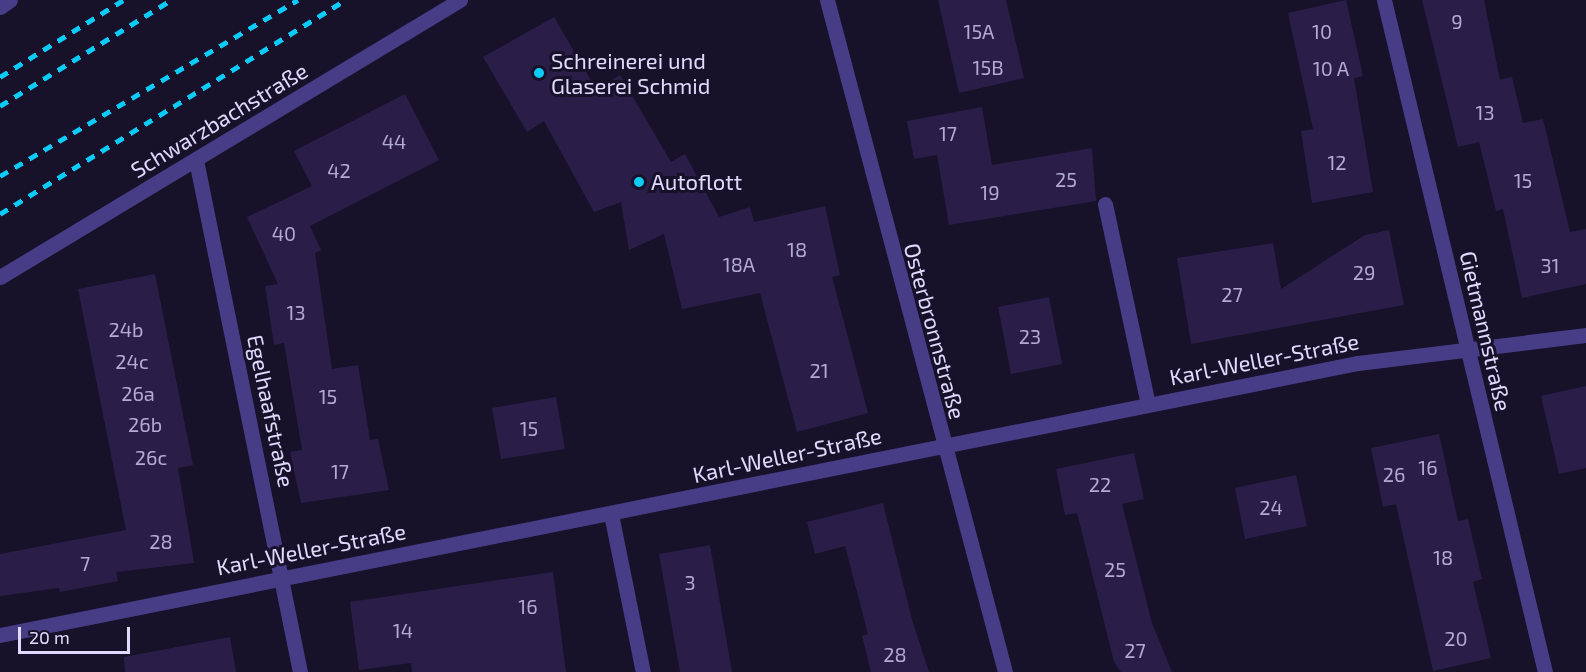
<!DOCTYPE html>
<html>
<head>
<meta charset="utf-8">
<style>
	body { margin:0 }
	#map { position:relative; width:1586px; height:672px; overflow:hidden; background:#171129; font-family:"Exo 2",sans-serif }
	div>[style] { position:absolute }
	[style*='--x'] { left:calc(var(--x)*1px); top:calc(var(--y)*1px); width:calc(var(--w)*1px); rotate:calc(var(--a)*1deg) }
	.building>* { inset:0; background:#2a1e49 }
	.minor>* { height:15px; margin:-7.5px; padding:0 7.5px; transform-origin:7.5px; border-radius:7.5px; background:#473d86 }
	.rail>* { height:4.5px; margin-top:-2.25px; transform-origin:0; background:repeating-linear-gradient(90deg,#0bccf8 0 9px,transparent 0 17px) }
	.dots>* { width:16px; height:16px; translate:-50% -50%; box-sizing:border-box; border:3px solid #171129; border-radius:50% }
	span { translate:-50% -50%; white-space:nowrap; text-align:center; line-height:1.15; -webkit-text-stroke:6px #171129; paint-order:stroke }
	.number-label { font-size:20px; color:#b3abd1 }
	.number-label span { -webkit-text-stroke-width:0 }
	.poi-label { font-size:22px; color:#e1dafe }
	.left { translate:0 -50%; text-align:left }
	.street-label { font-size:22px; color:#e1dafe }
	.scale { position:absolute; left:18px; top:627px; width:112px; height:27px; box-sizing:border-box; border:3px solid #e1dafe; border-top:0; padding-left:8px; font-size:18px; line-height:21px; white-space:nowrap; color:#e1dafe; -webkit-text-stroke:4px #171129; paint-order:stroke }
</style>
</head>
<body>
<div id="map">
	<div class="building">
		<i style="clip-path:polygon(938px 0,1006px 0,1024px 78px,959px 93px)"></i>
		<i style="clip-path:polygon(1346px 0,1363px 76px,1354px 78px,1373px 192px,1312px 203px,1301px 131px,1313px 129px,1288px 13px)"></i>
		<i style="clip-path:polygon(1422px 0,1484px 0,1500px 80px,1512px 77px,1523px 123px,1543px 119px,1570px 232px,1586px 229px,1586px 284px,1522px 298px,1503px 209px,1496px 211px,1479px 142px,1458px 147px)"></i>
		<i style="clip-path:polygon(554px 17px,596px 89px,620px 75px,671px 162px,685px 154px,719px 217px,750px 207px,754px 222px,825px 206px,840px 275px,832px 277px,868px 413px,797px 432px,760px 293px,682px 309px,664px 234px,629px 250px,621px 202px,594px 212px,544px 121px,527px 132px,483px 57px)"></i>
		<i style="clip-path:polygon(405px 94px,439px 160px,310px 226px,321px 250px,315px 253px,332px 369px,358px 365px,370px 440px,378px 439px,389px 490px,301px 503px,290px 452px,302px 450px,284px 343px,274px 345px,265px 286px,278px 284px,247px 217px,312px 186px,294px 151px)"></i>
		<i style="clip-path:polygon(982px 107px,992px 165px,1092px 148px,1096px 201px,949px 225px,937px 155px,914px 159px,907px 121px)"></i>
		<i style="clip-path:polygon(1389px 230px,1404px 305px,1191px 344px,1177px 258px,1273px 243px,1281px 289px,1365px 235px)"></i>
		<i style="clip-path:polygon(155px 274px,193px 465px,178px 468px,194px 563px,116px 572px,118px 581px,60px 592px,59px 588px,0 596px,0 554px,126px 530px,78px 289px)"></i>
		<i style="clip-path:polygon(1049px 297px,1062px 364px,1011px 374px,998px 307px)"></i>
		<i style="clip-path:polygon(1586px 386px,1586px 468px,1559px 474px,1541px 396px)"></i>
		<i style="clip-path:polygon(556px 397px,565px 449px,501px 459px,492px 408px)"></i>
		<i style="clip-path:polygon(1439px 434px,1458px 521px,1468px 519px,1482px 579px,1473px 582px,1491px 658px,1433px 671px,1396px 504px,1383px 507px,1371px 448px)"></i>
		<i style="clip-path:polygon(1134px 453px,1144px 499px,1122px 504px,1152px 623px,1172px 672px,1121px 672px,1114px 662px,1077px 513px,1065px 515px,1056px 469px)"></i>
		<i style="clip-path:polygon(1296px 475px,1307px 526px,1245px 539px,1235px 488px)"></i>
		<i style="clip-path:polygon(883px 503px,913px 623px,929px 672px,871px 672px,862px 636px,868px 634px,845px 546px,815px 554px,807px 522px)"></i>
		<i style="clip-path:polygon(710px 545px,732px 672px,680px 672px,659px 554px)"></i>
		<i style="clip-path:polygon(553px 572px,566px 672px,412px 672px,411px 663px,359px 670px,350px 602px)"></i>
		<i style="clip-path:polygon(230px 637px,236px 672px,125px 672px,124px 657px)"></i>
	</div>
	<div class="minor">
		<i style="--x:827;--y:0;--w:695;--a:75.16"></i>
		<i style="--x:1384;--y:0;--w:691;--a:76.53"></i>
		<i style="--x:0;--y:7;--w:12;--a:-35"></i>
		<i style="--x:196;--y:160;--w:522;--a:78.52"></i>
		<i style="--x:1105;--y:204;--w:205;--a:77.9"></i>
		<i style="--x:0;--y:277;--w:537;--a:-31.06"></i>
		<i style="--x:611;--y:514;--w:161;--a:78.6"></i>
		<i style="--x:0;--y:635;--w:1385;--a:-11.33"></i>
		<i style="--x:1358;--y:363;--w:230;--a:-7"></i>
	</div>
	<div class="rail">
		<i style="--x:0;--y:77;--w:145;--a:-32"></i>
		<i style="--x:0;--y:106;--w:201;--a:-31.8"></i>
		<i style="--x:0;--y:176;--w:346;--a:-30.6"></i>
		<i style="--x:0;--y:214;--w:406;--a:-31.8"></i>
	</div>
	<div class="dots">
		<i style="left:539px;top:73px;background:#0bccf8"></i>
		<i style="left:639px;top:182px;background:#0bccf8"></i>
	</div>
	<div class="number-label">
		<span style="left:1457px;top:21px">9</span>
		<span style="left:979px;top:31px">15A</span>
		<span style="left:1322px;top:31px">10</span>
		<span style="left:988px;top:67px">15B</span>
		<span style="left:1331px;top:68px">10 A</span>
		<span style="left:1485px;top:112px">13</span>
		<span style="left:948px;top:133px">17</span>
		<span style="left:394px;top:141px">44</span>
		<span style="left:1337px;top:162px">12</span>
		<span style="left:339px;top:170px">42</span>
		<span style="left:1066px;top:179px">25</span>
		<span style="left:1523px;top:180px">15</span>
		<span style="left:990px;top:192px">19</span>
		<span style="left:284px;top:233px">40</span>
		<span style="left:797px;top:249px">18</span>
		<span style="left:739px;top:264px">18A</span>
		<span style="left:1550px;top:265px">31</span>
		<span style="left:1364px;top:272px">29</span>
		<span style="left:1232px;top:294px">27</span>
		<span style="left:296px;top:312px">13</span>
		<span style="left:126px;top:329px">24b</span>
		<span style="left:1030px;top:336px">23</span>
		<span style="left:132px;top:361px">24c</span>
		<span style="left:819px;top:370px">21</span>
		<span style="left:138px;top:393px">26a</span>
		<span style="left:328px;top:396px">15</span>
		<span style="left:145px;top:424px">26b</span>
		<span style="left:529px;top:428px">15</span>
		<span style="left:151px;top:457px">26c</span>
		<span style="left:1428px;top:467px">16</span>
		<span style="left:340px;top:471px">17</span>
		<span style="left:1394px;top:474px">26</span>
		<span style="left:1100px;top:484px">22</span>
		<span style="left:1271px;top:507px">24</span>
		<span style="left:161px;top:541px">28</span>
		<span style="left:1443px;top:557px">18</span>
		<span style="left:85px;top:563px">7</span>
		<span style="left:1115px;top:569px">25</span>
		<span style="left:690px;top:582px">3</span>
		<span style="left:528px;top:606px">16</span>
		<span style="left:403px;top:630px">14</span>
		<span style="left:1456px;top:638px">20</span>
		<span style="left:1135px;top:650px">27</span>
		<span style="left:895px;top:654px">28</span>
	</div>
	<div class="poi-label">
		<span class="left" style="left:551px;top:73px">Schreinerei und<br>Glaserei Schmid</span>
		<span class="left" style="left:651px;top:182px">Autoflott</span>
	</div>
	<div class="street-label">
		<span style="left:219px;top:120px;rotate:-31deg">Schwarzbachstraße</span>
		<span style="left:935px;top:331px;rotate:75deg">Osterbronnstraße</span>
		<span style="left:1486px;top:331px;rotate:77deg">Gietmannstraße</span>
		<span style="left:1264px;top:359px;rotate:-11deg">Karl-Weller-Straße</span>
		<span style="left:271px;top:411px;rotate:78deg">Egelhaafstraße</span>
		<span style="left:787px;top:455px;rotate:-12deg">Karl-Weller-Straße</span>
		<span style="left:311px;top:549px;rotate:-11deg">Karl-Weller-Straße</span>
	</div>
	<div class="scale">20 m</div>
</div>
</body>
</html>
